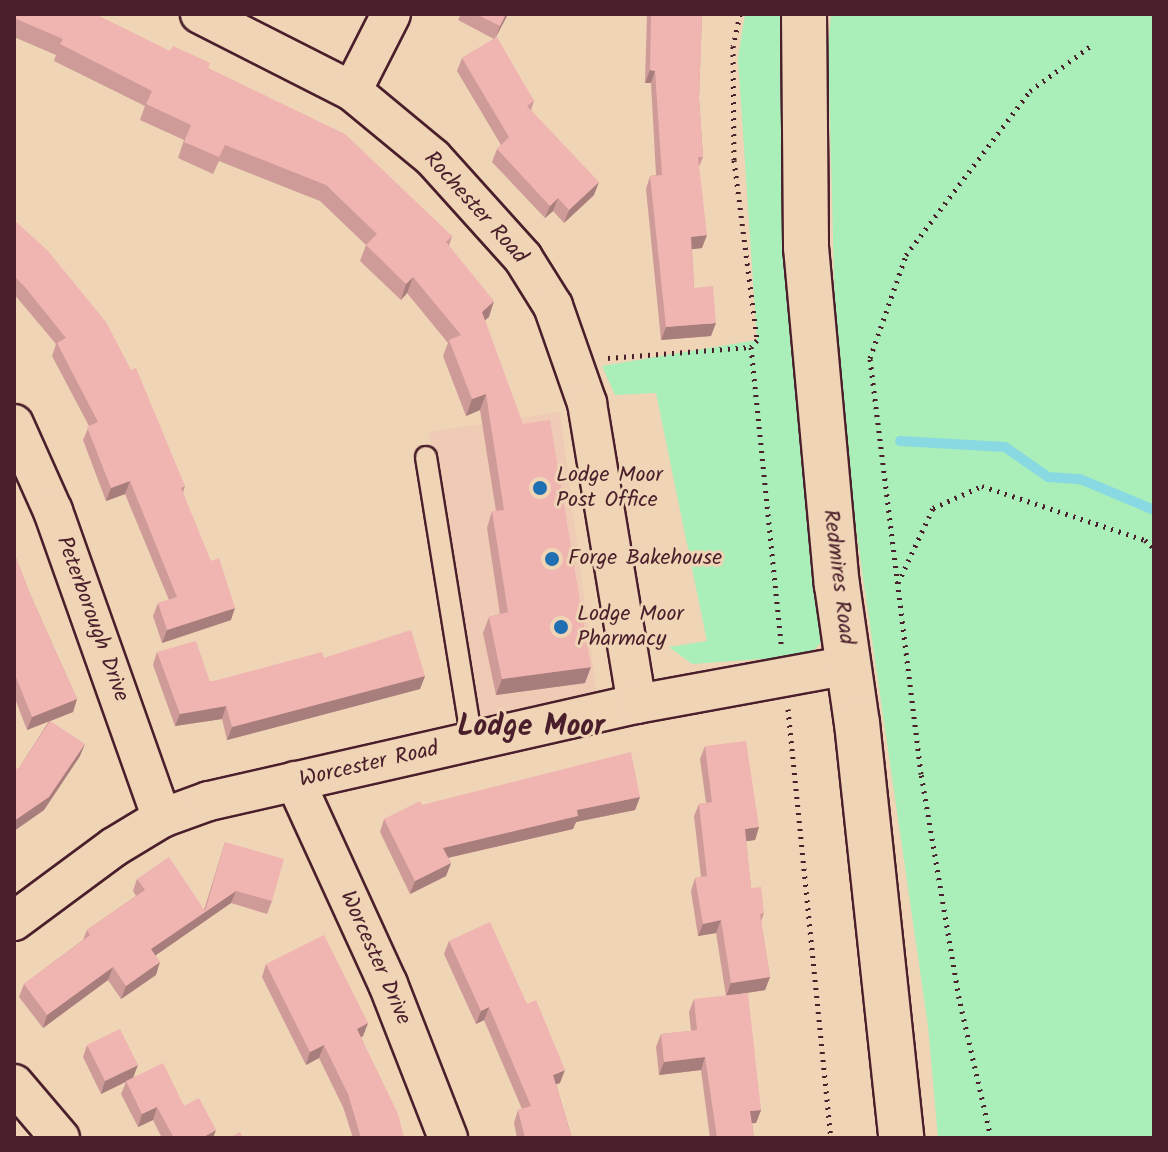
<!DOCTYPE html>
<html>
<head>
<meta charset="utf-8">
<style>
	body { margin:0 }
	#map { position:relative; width:1168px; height:1152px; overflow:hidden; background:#efd4b6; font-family:Kalam,sans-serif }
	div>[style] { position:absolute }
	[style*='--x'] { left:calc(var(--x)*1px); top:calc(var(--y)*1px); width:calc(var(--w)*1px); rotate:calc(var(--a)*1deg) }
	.built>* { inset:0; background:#efcab4 }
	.green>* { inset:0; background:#aaeeb9 }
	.stream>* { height:10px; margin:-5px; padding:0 5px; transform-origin:5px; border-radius:5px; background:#89d9e2 }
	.path>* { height:5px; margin-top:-2.5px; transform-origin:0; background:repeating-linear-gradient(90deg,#4a1f2b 0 2px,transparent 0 8px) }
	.roads { filter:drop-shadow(2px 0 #4a1f2b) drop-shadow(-2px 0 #4a1f2b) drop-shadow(0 2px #4a1f2b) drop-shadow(0 -2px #4a1f2b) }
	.service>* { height:20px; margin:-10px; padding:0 10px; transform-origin:10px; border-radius:10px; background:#efd4b6 }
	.minor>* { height:38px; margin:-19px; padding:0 19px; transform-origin:19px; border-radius:19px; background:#efd4b6 }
	.tertiary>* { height:44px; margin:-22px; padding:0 22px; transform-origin:22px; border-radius:22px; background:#efd4b6 }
	.wall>* { inset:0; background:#ce9b98 }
	.shaded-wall>* { inset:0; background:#a87e7c }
	.building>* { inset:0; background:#f0b4b1 }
	.dots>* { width:22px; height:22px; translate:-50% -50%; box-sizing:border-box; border:4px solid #efd4b6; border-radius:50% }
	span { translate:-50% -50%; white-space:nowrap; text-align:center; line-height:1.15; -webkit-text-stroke:6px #efd4b6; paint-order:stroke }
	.street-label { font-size:22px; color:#4a1f2b }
	.poi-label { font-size:22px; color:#4a1f2b }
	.left { translate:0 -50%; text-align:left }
	.district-label { font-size:30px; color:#4a1f2b; font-weight:700 }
	.frame { position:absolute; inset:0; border:16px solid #4a1f2b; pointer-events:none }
</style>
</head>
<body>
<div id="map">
	<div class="built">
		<i style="clip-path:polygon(560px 412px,597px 697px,478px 724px,429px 432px)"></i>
	</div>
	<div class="green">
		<i style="clip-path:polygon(745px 14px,804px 14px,829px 634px,814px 650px,788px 657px,692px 664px,669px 647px,707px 641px,656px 393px,615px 395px,602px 366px,757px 340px,738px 58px)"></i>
		<i style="clip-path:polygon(831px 14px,1154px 14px,1154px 1138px,938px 1138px,928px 1026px,851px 494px,836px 348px,828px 49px)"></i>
	</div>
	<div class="stream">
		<i style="--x:900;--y:441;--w:105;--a:3.3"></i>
		<i style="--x:1005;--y:447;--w:52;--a:34.9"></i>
		<i style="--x:1048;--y:477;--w:32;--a:4"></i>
		<i style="--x:1080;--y:479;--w:80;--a:22.7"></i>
	</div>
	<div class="path">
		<i style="--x:740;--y:14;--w:33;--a:102"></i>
		<i style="--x:733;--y:46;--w:114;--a:89.5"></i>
		<i style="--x:734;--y:160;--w:181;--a:82.7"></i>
		<i style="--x:757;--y:340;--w:9;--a:131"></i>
		<i style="--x:751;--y:347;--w:299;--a:84.2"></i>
		<i style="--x:608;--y:358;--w:143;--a:-4.4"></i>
		<i style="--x:898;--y:583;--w:83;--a:-65"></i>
		<i style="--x:933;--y:508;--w:54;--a:-24.2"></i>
		<i style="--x:982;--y:486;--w:172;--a:18.3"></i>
		<i style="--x:1145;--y:540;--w:12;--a:42"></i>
		<i style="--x:788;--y:709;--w:431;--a:84.3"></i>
		<i style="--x:991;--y:1138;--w:144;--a:-102.9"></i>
		<i style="--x:959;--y:998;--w:227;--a:-99.6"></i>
		<i style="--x:921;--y:774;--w:419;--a:-97"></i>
		<i style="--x:870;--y:358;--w:109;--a:-70.7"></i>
		<i style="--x:906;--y:255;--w:206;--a:-52.9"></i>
		<i style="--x:1030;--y:91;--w:77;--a:-36.6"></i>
	</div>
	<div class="roads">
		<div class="service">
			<i style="--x:426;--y:457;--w:288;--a:80.8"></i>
		</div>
		<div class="minor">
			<i style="--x:200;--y:14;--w:170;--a:26.9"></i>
			<i style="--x:352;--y:91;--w:105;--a:39.6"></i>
			<i style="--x:433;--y:158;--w:135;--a:48"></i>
			<i style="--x:523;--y:258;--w:57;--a:58"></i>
			<i style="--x:553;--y:306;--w:103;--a:70.7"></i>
			<i style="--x:587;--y:403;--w:305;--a:80.6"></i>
			<i style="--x:352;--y:91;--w:86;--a:-63.1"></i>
			<i style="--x:14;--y:424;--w:95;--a:65.9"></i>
			<i style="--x:53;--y:511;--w:326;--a:70.5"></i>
			<i style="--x:295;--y:781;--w:223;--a:65.4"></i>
			<i style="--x:388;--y:984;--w:165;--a:68.7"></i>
			<i style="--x:14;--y:921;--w:124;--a:-36.5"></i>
			<i style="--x:114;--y:847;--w:56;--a:-31.1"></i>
			<i style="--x:162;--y:818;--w:50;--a:-19.9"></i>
			<i style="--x:209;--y:801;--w:439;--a:-12.8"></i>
			<i style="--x:637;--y:704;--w:216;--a:-10.4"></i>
			<i style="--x:14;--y:1084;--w:71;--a:49.6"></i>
		</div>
		<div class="tertiary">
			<i style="--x:804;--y:14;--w:233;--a:89.5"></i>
			<i style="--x:806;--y:247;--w:339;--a:84.8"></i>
			<i style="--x:837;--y:585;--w:139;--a:81.8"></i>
			<i style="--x:857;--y:723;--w:417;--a:83.9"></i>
		</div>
	</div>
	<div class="wall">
		<i style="clip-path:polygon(14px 14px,170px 51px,208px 68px,452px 236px,449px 246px,489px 317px,485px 320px,585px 683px,496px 695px,483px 633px,489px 617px,500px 614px,487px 528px,492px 511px,496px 511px,480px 410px,466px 416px,443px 356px,448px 343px,407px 293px,401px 300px,360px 261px,366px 245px,320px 201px,219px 161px,213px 174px,178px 158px,184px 140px,140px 120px,145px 106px,54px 61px,56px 55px,14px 37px)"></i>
		<i style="clip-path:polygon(461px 14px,508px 14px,495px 38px,534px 101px,531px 110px,594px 195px,564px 223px,553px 211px,545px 218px,492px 162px,497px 149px,501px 145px,457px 71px,462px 58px,494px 39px,458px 20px)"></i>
		<i style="clip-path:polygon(647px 14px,702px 14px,699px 98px,703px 157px,699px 167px,702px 248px,692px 249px,694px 288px,711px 336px,661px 340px,646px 189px,650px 176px,656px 175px,651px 83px,645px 83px)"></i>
		<i style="clip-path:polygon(14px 220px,185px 486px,183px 493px,231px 620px,162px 643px,153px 616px,158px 603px,169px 600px,125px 494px,106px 501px,83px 440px,89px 426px,52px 356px,56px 344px,14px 294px)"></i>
		<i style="clip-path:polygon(14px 553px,30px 594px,77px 699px,73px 712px,50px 721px,80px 756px,44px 810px,14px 831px,14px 771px,19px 768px,49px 721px,27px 730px,14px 696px)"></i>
		<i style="clip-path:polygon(157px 652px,210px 682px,324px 658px,425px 676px,420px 689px,227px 740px,222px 719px,175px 726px,153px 665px)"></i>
		<i style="clip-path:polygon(705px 746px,759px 827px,755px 840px,746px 841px,751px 888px,764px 913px,761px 922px,770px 977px,765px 990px,726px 996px,716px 933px,698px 936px,691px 891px,695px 878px,701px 877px,694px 816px,699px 804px,706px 803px,700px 759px)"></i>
		<i style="clip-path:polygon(640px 797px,635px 810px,576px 822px,573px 829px,448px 858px,451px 863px,446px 876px,410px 894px,380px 832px,384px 819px,422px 805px)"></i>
		<i style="clip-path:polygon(225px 842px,272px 901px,267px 914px,231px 903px,156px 955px,156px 975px,121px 999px,108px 980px,43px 1028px,19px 997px,24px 984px,83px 940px,87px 930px,136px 896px,133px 891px,137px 879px,204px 910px)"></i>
		<i style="clip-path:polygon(449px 941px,560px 1083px,556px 1084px,572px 1138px,517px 1138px,514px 1123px,518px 1110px,522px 1109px,484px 1020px,476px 1024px,444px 954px)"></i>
		<i style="clip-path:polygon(266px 964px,368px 1023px,363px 1036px,361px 1037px,404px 1138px,353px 1138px,343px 1107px,319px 1058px,306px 1065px,262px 977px)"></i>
		<i style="clip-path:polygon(694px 999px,761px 1110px,756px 1123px,752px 1123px,754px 1138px,710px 1138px,701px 1070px,659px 1075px,656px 1047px,661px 1034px,691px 1031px,689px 1012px)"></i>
		<i style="clip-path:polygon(87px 1045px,134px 1077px,184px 1106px,213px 1138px,162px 1138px,153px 1120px,138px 1127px,121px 1094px,126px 1082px,101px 1094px,83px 1057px)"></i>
	</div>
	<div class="shaded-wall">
		<i style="clip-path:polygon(506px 14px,508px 14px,495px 39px,500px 26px)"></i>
		<i style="clip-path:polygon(650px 70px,655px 71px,651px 83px,645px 83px)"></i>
		<i style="clip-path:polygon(599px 182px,594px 195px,564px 223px,569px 210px)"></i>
		<i style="clip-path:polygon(558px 198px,553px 211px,545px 218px,550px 206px)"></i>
		<i style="clip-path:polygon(707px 235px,702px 248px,686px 250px,691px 237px)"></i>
		<i style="clip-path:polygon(413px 277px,407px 293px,401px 300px,406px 284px)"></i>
		<i style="clip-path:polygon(494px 301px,489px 317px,476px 328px,482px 312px)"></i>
		<i style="clip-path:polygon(716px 323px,711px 336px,661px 340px,666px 327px)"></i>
		<i style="clip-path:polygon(486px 394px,480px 410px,466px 416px,472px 399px)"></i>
		<i style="clip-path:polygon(130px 481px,125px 494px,106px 501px,111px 488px)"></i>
		<i style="clip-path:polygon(235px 608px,231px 620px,162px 643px,167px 630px)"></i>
		<i style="clip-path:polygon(591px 667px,585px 683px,496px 695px,502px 679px)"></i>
		<i style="clip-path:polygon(425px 676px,420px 689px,227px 740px,232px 727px)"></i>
		<i style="clip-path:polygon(77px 699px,73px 712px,27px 730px,32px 717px)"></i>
		<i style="clip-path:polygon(226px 706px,222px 719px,175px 726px,180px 714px)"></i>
		<i style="clip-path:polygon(85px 744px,80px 756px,44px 810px,14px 831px,14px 821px)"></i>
		<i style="clip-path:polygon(640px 797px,635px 810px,576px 822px,573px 829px,438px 860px,443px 848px,577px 810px)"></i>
		<i style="clip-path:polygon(759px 827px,755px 840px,740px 842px,745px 829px)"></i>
		<i style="clip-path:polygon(451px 863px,446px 876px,410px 894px,415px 881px)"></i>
		<i style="clip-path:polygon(236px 891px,231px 903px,146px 962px,151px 949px)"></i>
		<i style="clip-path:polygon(721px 920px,716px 933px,698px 936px,703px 924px)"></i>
		<i style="clip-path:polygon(160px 962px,156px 975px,121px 999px,126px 986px)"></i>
		<i style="clip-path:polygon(113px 967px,108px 980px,43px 1028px,47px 1015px)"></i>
		<i style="clip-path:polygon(770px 977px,765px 990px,726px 996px,731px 983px)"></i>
		<i style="clip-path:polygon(489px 1007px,484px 1020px,476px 1024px,481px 1011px)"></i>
		<i style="clip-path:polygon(368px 1023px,363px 1036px,352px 1042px,357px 1029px)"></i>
		<i style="clip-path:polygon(324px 1045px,319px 1058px,306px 1065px,310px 1052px)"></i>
		<i style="clip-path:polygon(705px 1057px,701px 1070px,659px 1075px,664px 1062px)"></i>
		<i style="clip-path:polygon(138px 1065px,133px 1078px,101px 1094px,105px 1081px)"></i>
		<i style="clip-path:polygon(565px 1070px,560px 1083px,548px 1087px,553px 1075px)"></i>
		<i style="clip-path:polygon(157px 1107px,153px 1120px,138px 1127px,142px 1114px)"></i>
		<i style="clip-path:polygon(761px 1110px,756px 1123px,746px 1124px,750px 1111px)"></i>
		<i style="clip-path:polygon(216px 1130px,213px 1138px,202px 1138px)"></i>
	</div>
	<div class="building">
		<i style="clip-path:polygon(14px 14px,95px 14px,170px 51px,173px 46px,210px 63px,208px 68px,345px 134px,452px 236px,446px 242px,494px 301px,482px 312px,523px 424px,550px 420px,591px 667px,502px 679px,489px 617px,508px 612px,492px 511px,504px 510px,486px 394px,472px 399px,449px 340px,461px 335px,413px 277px,406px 284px,366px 245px,377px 234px,326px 185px,225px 145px,219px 157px,184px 142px,191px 125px,146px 104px,152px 91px,60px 44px,63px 39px,14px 18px)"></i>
		<i style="clip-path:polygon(476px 14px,506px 14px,500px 26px)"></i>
		<i style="clip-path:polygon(651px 14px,702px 14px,699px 98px,703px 157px,698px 157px,707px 235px,691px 237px,694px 288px,713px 286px,716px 323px,666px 327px,650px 176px,662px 175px,655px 71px,650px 70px)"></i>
		<i style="clip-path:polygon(497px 37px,534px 101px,527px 106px,599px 182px,569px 210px,558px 198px,550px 206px,497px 149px,509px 137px,462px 58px)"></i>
		<i style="clip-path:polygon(14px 220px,48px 251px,106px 322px,131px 370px,136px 368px,185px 486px,181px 488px,211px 561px,219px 558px,235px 608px,167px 630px,158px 603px,177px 597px,130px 481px,111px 488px,87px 427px,98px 422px,57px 343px,66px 338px,24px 286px,14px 276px)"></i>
		<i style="clip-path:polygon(14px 553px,30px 594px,77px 699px,32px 717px,14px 672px)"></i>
		<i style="clip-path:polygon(411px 630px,425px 676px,232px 727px,226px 706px,180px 714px,157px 652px,196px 641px,210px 682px,322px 652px,324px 658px)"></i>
		<i style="clip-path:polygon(50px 721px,85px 744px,49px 797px,14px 821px,14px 771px,19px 768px)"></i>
		<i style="clip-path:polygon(746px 741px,759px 827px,745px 829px,751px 888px,761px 887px,764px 913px,760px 914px,770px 977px,731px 983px,721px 920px,703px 924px,695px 878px,707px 876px,699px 804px,712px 802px,705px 746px)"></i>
		<i style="clip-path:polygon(631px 752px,640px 797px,577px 810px,578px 816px,443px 848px,451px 863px,415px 881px,384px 819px,420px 801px,422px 805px)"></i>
		<i style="clip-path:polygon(225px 842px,284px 859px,272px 901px,236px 891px,151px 949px,160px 962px,126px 986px,113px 967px,47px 1015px,24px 984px,90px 935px,87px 930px,145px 890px,137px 879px,169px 857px,205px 911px)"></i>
		<i style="clip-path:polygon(490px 922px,527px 1004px,536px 1000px,565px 1070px,553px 1075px,572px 1138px,525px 1138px,518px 1110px,531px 1106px,489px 1007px,481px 1011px,449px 941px)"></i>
		<i style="clip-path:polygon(324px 935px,368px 1023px,357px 1029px,398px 1114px,404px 1138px,361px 1138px,348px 1094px,324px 1045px,310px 1052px,266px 964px)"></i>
		<i style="clip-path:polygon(748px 993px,761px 1110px,750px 1111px,754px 1138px,717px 1138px,705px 1057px,664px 1062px,661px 1034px,697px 1030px,694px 999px)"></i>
		<i style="clip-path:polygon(120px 1029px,138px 1065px,105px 1081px,87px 1045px)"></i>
		<i style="clip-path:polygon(163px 1063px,184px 1106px,199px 1098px,216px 1130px,202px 1138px,174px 1138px,157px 1107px,142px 1114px,126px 1081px)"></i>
		<i style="clip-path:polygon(240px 1132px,243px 1138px,229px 1138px)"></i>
	</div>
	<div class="dots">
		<i style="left:540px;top:488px;background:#1f6fb2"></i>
		<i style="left:552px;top:559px;background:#1f6fb2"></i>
		<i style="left:561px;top:627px;background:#1f6fb2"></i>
	</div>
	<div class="street-label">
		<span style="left:475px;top:208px;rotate:48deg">Rochester Road</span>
		<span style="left:838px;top:577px;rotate:83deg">Redmires Road</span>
		<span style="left:92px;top:619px;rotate:70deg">Peterborough Drive</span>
		<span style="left:369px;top:765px;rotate:-13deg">Worcester Road</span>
		<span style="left:375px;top:958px;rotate:66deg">Worcester Drive</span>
	</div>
	<div class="poi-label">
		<span class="left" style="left:556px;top:488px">Lodge Moor<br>Post Office</span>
		<span class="left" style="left:568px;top:559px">Forge Bakehouse</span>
		<span class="left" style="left:577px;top:627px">Lodge Moor<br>Pharmacy</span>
	</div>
	<div class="district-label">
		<span style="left:531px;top:727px">Lodge Moor</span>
	</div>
	<div class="frame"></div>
</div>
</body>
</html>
